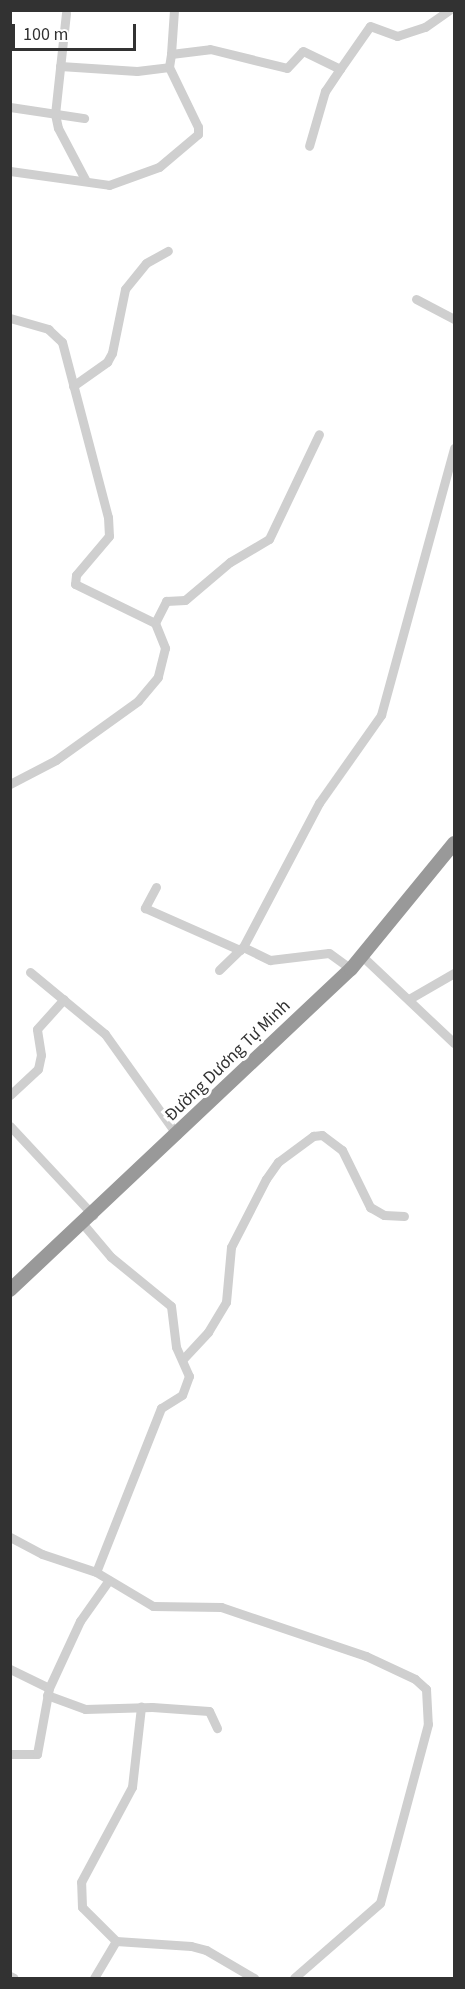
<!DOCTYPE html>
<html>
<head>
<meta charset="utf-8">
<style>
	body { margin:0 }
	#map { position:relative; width:465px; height:1989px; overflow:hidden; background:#fff; font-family:"Source Sans 3",sans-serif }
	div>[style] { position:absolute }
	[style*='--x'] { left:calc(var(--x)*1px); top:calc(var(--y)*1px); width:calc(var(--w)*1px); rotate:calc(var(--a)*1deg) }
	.minor>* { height:9px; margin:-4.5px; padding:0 4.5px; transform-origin:4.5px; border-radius:4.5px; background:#cfcfcf }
	.highway>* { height:14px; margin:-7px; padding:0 7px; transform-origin:7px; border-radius:7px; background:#999 }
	span { translate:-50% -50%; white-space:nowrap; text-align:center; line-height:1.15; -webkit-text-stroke:6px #fff; paint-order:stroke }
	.street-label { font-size:18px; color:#323232 }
	.frame { position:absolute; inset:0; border:12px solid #323232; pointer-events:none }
	.scale { position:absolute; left:12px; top:24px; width:124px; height:27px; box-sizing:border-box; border:3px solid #323232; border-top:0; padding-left:8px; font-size:18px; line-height:21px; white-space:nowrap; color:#323232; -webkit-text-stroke:4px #fff; paint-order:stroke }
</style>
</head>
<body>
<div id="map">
	<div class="minor">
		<i style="--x:66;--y:13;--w:102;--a:96.2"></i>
		<i style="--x:55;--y:114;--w:14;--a:78"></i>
		<i style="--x:58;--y:128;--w:60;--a:62.2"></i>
		<i style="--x:171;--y:54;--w:44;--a:-86.1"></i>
		<i style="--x:60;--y:66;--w:77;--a:3.7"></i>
		<i style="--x:137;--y:71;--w:32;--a:-7"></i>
		<i style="--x:340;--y:69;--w:52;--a:-55.1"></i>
		<i style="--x:370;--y:26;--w:29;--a:20"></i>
		<i style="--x:397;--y:36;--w:29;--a:-18"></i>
		<i style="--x:425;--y:27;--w:29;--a:-35"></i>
		<i style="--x:10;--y:107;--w:75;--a:8.5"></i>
		<i style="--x:10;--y:171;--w:100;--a:8"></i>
		<i style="--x:109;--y:185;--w:53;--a:-19.8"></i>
		<i style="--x:159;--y:167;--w:51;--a:-40.2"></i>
		<i style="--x:198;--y:134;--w:7;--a:-90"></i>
		<i style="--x:198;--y:127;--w:67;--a:-115.8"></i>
		<i style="--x:169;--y:67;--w:13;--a:-81"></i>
		<i style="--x:171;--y:54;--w:39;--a:-7"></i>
		<i style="--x:210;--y:49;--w:79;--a:13.9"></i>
		<i style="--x:287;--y:68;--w:23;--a:-47"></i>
		<i style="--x:303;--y:51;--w:41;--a:25.9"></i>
		<i style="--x:340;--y:69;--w:27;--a:124"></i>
		<i style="--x:325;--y:91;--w:57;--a:106.2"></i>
		<i style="--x:416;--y:299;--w:43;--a:27.8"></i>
		<i style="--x:10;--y:318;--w:40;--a:16"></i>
		<i style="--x:48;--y:329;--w:19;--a:43"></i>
		<i style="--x:62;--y:342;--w:181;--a:75.3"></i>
		<i style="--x:108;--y:517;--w:19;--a:87"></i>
		<i style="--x:109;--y:536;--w:51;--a:130.2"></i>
		<i style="--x:76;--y:575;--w:9;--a:96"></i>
		<i style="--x:75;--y:584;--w:89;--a:26"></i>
		<i style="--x:155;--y:623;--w:27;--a:68"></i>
		<i style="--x:165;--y:648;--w:30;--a:104"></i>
		<i style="--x:158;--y:677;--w:31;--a:130"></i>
		<i style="--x:138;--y:701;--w:101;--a:144.3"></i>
		<i style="--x:56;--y:760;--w:52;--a:152.4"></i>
		<i style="--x:73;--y:386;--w:42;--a:-35.2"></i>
		<i style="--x:107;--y:362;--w:10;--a:-61"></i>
		<i style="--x:112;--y:353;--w:65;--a:-78.5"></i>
		<i style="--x:125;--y:289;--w:33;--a:-51"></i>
		<i style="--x:146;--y:263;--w:25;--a:-29"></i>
		<i style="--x:155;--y:623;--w:25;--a:-63"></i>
		<i style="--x:166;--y:601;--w:19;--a:-3"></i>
		<i style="--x:185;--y:600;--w:59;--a:-40.2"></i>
		<i style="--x:230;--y:562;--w:45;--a:-30.5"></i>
		<i style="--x:269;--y:539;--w:116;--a:-64.5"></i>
		<i style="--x:156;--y:887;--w:24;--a:118"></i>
		<i style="--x:145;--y:908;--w:104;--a:23.9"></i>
		<i style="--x:243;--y:947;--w:30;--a:26"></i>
		<i style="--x:270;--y:960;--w:59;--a:-6.8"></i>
		<i style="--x:329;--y:953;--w:27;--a:36"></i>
		<i style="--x:363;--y:957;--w:125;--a:43.4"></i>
		<i style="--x:219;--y:970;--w:33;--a:-44"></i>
		<i style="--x:243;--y:947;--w:163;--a:-62.2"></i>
		<i style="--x:319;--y:803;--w:108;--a:-54.8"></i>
		<i style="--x:381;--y:715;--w:277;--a:-74.7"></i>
		<i style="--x:30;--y:972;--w:97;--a:39.6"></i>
		<i style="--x:105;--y:1034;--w:124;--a:54.5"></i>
		<i style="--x:409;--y:999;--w:52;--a:-30"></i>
		<i style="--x:10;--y:1095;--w:38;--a:-43"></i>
		<i style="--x:38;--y:1069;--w:14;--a:-78"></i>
		<i style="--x:41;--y:1055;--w:26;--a:-99"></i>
		<i style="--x:37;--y:1029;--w:40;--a:-48"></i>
		<i style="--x:10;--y:1126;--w:122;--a:47"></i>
		<i style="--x:83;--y:1224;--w:43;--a:49.7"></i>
		<i style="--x:111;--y:1257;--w:77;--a:39.2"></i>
		<i style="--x:171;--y:1306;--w:41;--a:83"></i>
		<i style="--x:176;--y:1347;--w:32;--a:66"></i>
		<i style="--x:189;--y:1376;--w:20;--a:110"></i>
		<i style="--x:182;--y:1395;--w:25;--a:148"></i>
		<i style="--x:161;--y:1408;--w:176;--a:111.6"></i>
		<i style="--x:183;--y:1359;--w:37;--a:-47"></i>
		<i style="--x:208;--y:1332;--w:35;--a:-59"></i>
		<i style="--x:226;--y:1302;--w:55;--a:-84.8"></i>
		<i style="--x:231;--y:1247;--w:76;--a:-62.8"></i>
		<i style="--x:266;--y:1179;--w:21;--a:-55"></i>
		<i style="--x:278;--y:1162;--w:44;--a:-36.6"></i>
		<i style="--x:313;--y:1136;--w:9;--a:-6"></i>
		<i style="--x:322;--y:1135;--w:25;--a:37"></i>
		<i style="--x:342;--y:1150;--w:64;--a:63.8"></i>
		<i style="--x:370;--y:1207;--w:16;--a:30"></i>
		<i style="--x:384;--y:1215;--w:20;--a:3"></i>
		<i style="--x:10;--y:1537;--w:36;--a:28"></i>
		<i style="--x:42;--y:1554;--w:57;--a:18.4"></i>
		<i style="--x:96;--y:1572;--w:66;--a:30.8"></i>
		<i style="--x:153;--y:1606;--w:68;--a:0.8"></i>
		<i style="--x:221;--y:1607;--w:153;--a:18.7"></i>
		<i style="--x:366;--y:1656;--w:54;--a:25.1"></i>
		<i style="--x:415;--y:1679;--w:15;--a:42"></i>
		<i style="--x:426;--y:1689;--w:35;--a:87"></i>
		<i style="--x:428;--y:1724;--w:185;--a:105"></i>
		<i style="--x:380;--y:1903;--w:114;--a:138.9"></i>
		<i style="--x:10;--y:1669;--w:43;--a:26"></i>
		<i style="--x:47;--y:1695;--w:40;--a:20.2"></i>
		<i style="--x:85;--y:1709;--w:67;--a:-1.7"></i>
		<i style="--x:152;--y:1707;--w:57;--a:4"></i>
		<i style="--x:209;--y:1711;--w:19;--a:65"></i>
		<i style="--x:10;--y:1754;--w:27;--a:0"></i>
		<i style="--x:37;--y:1754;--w:67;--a:-79.7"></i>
		<i style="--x:49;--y:1688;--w:74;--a:-65.2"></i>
		<i style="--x:80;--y:1621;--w:50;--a:-54.7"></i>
		<i style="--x:116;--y:1941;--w:75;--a:3.8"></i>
		<i style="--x:191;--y:1946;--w:16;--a:15"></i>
		<i style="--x:206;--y:1950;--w:56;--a:30.3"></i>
		<i style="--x:10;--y:1976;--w:4;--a:27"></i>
		<i style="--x:94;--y:1978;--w:43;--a:-59.3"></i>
		<i style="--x:116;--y:1941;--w:48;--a:-135"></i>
		<i style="--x:82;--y:1907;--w:25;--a:-92"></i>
		<i style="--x:81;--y:1882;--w:108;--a:-61.8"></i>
		<i style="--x:132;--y:1787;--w:81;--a:-83.6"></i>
	</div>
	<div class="highway">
		<i style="--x:10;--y:1290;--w:468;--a:-43.3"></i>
		<i style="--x:351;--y:969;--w:163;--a:-50.7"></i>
	</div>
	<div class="street-label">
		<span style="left:228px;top:1061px;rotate:-44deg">Đường Dương Tự Minh</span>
	</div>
	<div class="frame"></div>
	<div class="scale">100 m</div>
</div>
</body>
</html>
